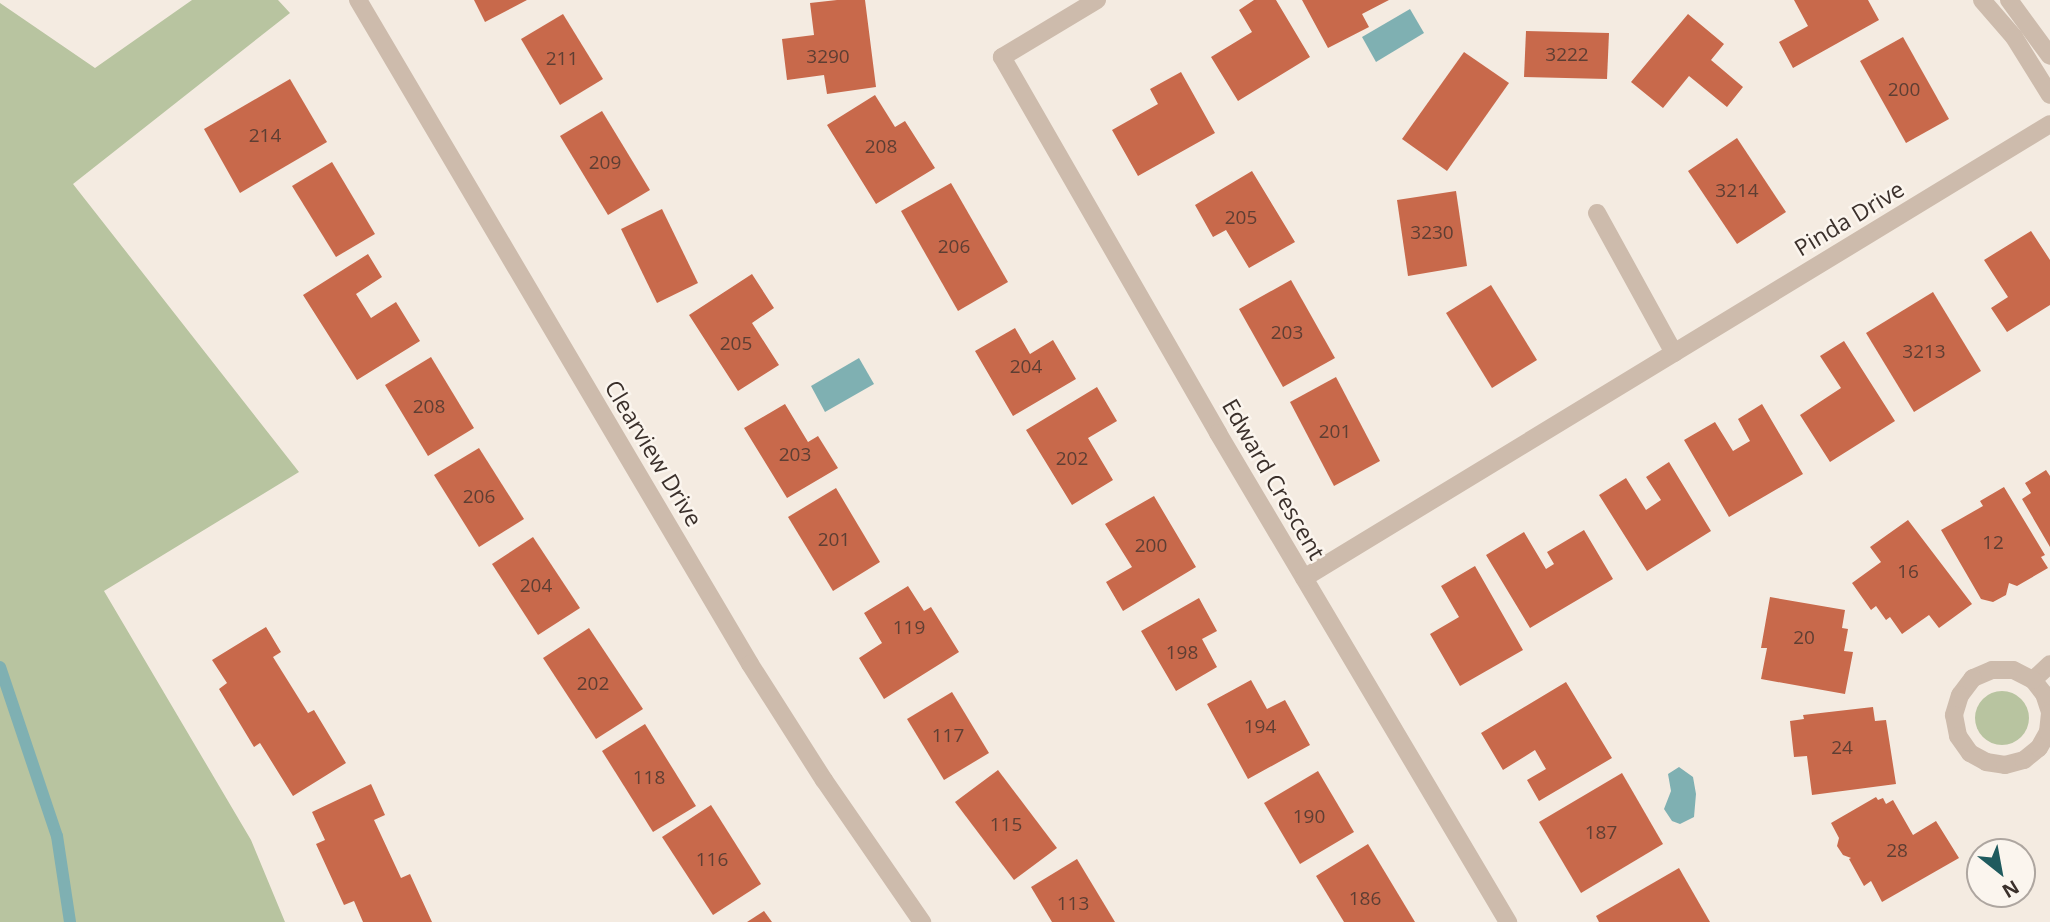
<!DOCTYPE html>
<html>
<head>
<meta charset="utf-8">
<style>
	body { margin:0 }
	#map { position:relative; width:2050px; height:922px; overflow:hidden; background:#f4ebe1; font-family:"Open Sans",sans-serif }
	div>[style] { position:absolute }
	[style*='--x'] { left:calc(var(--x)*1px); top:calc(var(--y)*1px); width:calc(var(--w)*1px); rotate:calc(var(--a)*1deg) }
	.green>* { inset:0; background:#b8c4a0 }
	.round { border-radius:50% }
	.water>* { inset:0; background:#7fb0b2 }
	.stream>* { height:12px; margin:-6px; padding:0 6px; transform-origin:6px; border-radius:6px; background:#7fb0b2 }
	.building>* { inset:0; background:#c8694b }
	.minor>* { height:18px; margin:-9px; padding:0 9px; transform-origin:9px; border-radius:9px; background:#cdbbac }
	span { translate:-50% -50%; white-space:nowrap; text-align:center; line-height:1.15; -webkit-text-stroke:5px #fbf5ee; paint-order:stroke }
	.number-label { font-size:19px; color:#5e3e33 }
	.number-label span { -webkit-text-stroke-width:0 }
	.street-label { font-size:23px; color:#3b302b }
	.north { position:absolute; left:1966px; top:838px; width:70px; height:70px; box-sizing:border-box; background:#fbf5ee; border:2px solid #aea6a0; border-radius:50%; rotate:149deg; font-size:19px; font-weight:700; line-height:28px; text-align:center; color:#3b302b }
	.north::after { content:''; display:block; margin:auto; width:24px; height:32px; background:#1f5a5e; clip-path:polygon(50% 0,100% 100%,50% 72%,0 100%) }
</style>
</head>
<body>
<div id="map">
	<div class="green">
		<i style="clip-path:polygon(192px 0,278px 0,290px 13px,73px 184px,299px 472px,104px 591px,251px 840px,285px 922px,0 922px,0 3px,95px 68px)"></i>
		<i class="round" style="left:1975px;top:691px;width:54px;height:54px"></i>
	</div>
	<div class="water">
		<i style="clip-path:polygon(1410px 9px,1424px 33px,1376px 62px,1362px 37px)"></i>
		<i style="clip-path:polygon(859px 358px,874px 384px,825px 412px,811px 386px)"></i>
		<i style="clip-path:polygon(1679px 767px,1693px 777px,1696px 794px,1694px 817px,1680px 824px,1672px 821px,1664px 809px,1671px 791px,1668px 774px)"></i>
	</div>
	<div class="stream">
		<i style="--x:0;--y:667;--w:178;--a:71.4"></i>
		<i style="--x:57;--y:836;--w:87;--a:81.4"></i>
	</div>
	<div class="building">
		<i style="clip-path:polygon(474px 0,527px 0,485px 22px)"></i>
		<i style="clip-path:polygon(837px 0,865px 0,876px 87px,827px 94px,824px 75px,787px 80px,782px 39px,814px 35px,810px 3px)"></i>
		<i style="clip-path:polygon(1254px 0,1276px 0,1310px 57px,1238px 101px,1211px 57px,1252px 32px,1239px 10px)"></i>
		<i style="clip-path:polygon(1302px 0,1389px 0,1362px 14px,1369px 27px,1328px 48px)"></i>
		<i style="clip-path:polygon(1794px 0,1868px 0,1879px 20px,1793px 68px,1779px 42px,1808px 26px)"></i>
		<i style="clip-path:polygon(563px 14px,603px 79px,560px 105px,521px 39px)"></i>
		<i style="clip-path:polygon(1688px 14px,1724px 44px,1711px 60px,1743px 87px,1727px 107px,1689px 76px,1663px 108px,1631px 82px)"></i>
		<i style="clip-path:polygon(1526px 31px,1609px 33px,1607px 79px,1524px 77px)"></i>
		<i style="clip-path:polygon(1903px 37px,1949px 119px,1906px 143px,1860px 61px)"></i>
		<i style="clip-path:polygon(1464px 52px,1509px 83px,1447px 171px,1402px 139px)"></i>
		<i style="clip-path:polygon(1181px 72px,1215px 133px,1138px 176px,1112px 130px,1158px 104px,1150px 89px)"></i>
		<i style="clip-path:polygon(290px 79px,327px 142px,240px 193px,204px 129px)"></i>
		<i style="clip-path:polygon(875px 95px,895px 127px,905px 121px,935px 168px,876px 204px,827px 125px)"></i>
		<i style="clip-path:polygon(602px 111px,650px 190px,608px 215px,560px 136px)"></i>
		<i style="clip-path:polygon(1737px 138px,1786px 212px,1737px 244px,1688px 171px)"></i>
		<i style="clip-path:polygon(332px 162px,375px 234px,336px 257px,292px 186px)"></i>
		<i style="clip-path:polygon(1252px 171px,1295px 242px,1249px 268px,1226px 230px,1213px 237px,1195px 205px)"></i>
		<i style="clip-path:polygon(951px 183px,1008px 282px,958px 311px,901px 211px)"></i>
		<i style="clip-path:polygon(1456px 191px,1467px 266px,1408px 276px,1397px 200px)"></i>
		<i style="clip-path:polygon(662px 209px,698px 283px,657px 303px,621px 229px)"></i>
		<i style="clip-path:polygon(2031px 231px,2050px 260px,2050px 305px,2007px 332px,1991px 308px,2008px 297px,1984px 260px)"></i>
		<i style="clip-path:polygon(368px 254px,382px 277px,356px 294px,371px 318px,396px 302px,420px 341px,357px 380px,303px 295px)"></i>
		<i style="clip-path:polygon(752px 274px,774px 308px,752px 323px,779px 365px,738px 391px,689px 315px)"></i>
		<i style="clip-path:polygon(1291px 280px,1335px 358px,1283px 387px,1239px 309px)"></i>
		<i style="clip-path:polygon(1491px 285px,1537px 360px,1492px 388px,1446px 313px)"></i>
		<i style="clip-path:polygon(1933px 292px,1981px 371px,1914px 412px,1866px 333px)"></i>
		<i style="clip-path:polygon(1015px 328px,1030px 354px,1053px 340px,1076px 379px,1013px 416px,975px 351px)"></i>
		<i style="clip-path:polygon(1844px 341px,1895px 421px,1830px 462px,1800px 415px,1841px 388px,1820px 356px)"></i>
		<i style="clip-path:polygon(431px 357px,474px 428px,428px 456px,385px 385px)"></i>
		<i style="clip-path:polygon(1336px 377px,1380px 461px,1334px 486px,1290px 402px)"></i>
		<i style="clip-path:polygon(1097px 387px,1117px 421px,1088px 438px,1113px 480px,1072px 505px,1026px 430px)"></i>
		<i style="clip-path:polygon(785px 404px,808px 442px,818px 436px,838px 468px,787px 498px,744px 428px)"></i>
		<i style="clip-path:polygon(1762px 404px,1803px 474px,1729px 517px,1684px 440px,1715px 422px,1733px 451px,1750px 441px,1738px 419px)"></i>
		<i style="clip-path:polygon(479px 448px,524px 519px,479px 547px,434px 475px)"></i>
		<i style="clip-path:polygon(1669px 462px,1711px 531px,1647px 571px,1599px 495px,1626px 478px,1646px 510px,1661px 500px,1646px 477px)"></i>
		<i style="clip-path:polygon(2046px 470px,2050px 476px,2050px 547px,2022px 499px,2031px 493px,2025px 483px)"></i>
		<i style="clip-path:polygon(2004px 487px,2045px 555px,2041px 557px,2048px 568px,2017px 586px,2009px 583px,2006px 595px,1993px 602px,1981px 599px,1941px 530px,1983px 506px,1980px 501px)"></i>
		<i style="clip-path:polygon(836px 488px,880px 562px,833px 591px,788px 517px)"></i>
		<i style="clip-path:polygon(1154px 496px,1196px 567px,1123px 611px,1106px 582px,1132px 567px,1105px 524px)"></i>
		<i style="clip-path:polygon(1908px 520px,1972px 604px,1939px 628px,1929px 615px,1902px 634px,1890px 617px,1886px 620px,1876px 606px,1871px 610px,1852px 583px,1881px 562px,1870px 547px)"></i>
		<i style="clip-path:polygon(1584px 530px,1613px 579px,1530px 628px,1486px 555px,1524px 532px,1546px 569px,1554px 564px,1547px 552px)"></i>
		<i style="clip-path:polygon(533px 537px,580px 608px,538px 635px,492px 564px)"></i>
		<i style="clip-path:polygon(1475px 566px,1523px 650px,1460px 686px,1430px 634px,1459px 617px,1441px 586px)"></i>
		<i style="clip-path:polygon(908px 586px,924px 611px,931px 607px,959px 652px,884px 699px,859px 658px,882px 643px,864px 613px)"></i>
		<i style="clip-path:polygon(1770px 597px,1845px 610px,1842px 628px,1848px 629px,1844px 651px,1853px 652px,1845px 694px,1761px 679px,1767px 648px,1761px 648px)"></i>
		<i style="clip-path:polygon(1199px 598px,1217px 631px,1202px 639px,1217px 667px,1176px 691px,1141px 631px)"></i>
		<i style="clip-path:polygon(266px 627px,281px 652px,273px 657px,308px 713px,314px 710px,346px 763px,293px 796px,260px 743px,254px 747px,219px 689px,227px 683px,212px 660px)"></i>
		<i style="clip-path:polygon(589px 628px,643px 709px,596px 739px,543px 658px)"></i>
		<i style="clip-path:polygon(1251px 680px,1267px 709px,1285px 700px,1310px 745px,1248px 779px,1207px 704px)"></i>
		<i style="clip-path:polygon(1566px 682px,1612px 758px,1539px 801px,1527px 780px,1546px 769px,1535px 750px,1503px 770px,1481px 733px)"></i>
		<i style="clip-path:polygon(952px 692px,989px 753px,944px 780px,907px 719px)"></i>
		<i style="clip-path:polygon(1873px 707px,1875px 721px,1886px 720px,1896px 784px,1812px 795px,1807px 756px,1794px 757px,1790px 721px,1804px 719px,1803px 715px)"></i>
		<i style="clip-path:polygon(645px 724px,696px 806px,653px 832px,602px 751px)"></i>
		<i style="clip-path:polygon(998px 770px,1057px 848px,1014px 880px,955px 802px)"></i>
		<i style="clip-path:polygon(1318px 771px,1354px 832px,1300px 864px,1264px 803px)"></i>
		<i style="clip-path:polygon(1622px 773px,1663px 844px,1581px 893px,1539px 822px)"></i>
		<i style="clip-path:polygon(371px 784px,385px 815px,374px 820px,401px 878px,410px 874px,432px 922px,363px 922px,354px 901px,344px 905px,316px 844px,325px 840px,312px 812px)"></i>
		<i style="clip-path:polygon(1876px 797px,1878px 800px,1883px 798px,1886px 804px,1893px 800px,1913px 835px,1936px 821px,1959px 858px,1882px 902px,1871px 881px,1864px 886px,1849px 859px,1851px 858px,1843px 855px,1837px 846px,1839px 838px,1831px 823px)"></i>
		<i style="clip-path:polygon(711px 805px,761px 884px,713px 915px,662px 837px)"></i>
		<i style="clip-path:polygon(1368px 844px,1415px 922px,1344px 922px,1316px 876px)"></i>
		<i style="clip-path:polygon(1077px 859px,1115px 922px,1052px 922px,1031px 887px)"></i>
		<i style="clip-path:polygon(1679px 868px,1710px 922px,1599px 922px,1596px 916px)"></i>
		<i style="clip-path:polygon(764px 911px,772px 922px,747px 922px)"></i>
	</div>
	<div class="minor">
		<i style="--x:358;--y:0;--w:771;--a:59.44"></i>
		<i style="--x:750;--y:664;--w:138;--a:57.5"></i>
		<i style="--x:824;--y:780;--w:173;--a:55.4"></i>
		<i style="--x:1097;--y:0;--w:111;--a:149"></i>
		<i style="--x:1002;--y:57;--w:434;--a:60.1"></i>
		<i style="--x:1218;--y:433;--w:569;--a:59.33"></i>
		<i style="--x:1982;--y:0;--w:49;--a:49.1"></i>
		<i style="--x:2014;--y:37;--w:68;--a:58.2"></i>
		<i style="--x:2009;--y:0;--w:69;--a:53.8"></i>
		<i style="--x:1597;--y:213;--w:160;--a:61.2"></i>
		<i style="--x:1304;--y:578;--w:873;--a:-31.32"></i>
		<i style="--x:2033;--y:680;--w:23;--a:-43"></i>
		<i style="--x:2050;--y:712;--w:19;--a:-108"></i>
		<i style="--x:2044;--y:694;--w:18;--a:-128"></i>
		<i style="--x:2033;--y:680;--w:22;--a:-153"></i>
		<i style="--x:2013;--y:670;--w:21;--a:180"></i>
		<i style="--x:1992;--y:670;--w:21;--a:157"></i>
		<i style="--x:1973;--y:678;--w:21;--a:127"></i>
		<i style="--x:1960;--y:695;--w:21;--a:107"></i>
		<i style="--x:1954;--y:715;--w:21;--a:79"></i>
		<i style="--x:1958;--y:736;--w:21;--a:55"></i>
		<i style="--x:1970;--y:753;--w:18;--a:29"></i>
		<i style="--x:1986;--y:762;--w:19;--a:9"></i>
		<i style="--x:2005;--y:765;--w:20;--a:-15"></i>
		<i style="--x:2024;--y:760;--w:19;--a:-39"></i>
		<i style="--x:2039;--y:748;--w:18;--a:-61"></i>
		<i style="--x:2048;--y:732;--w:19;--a:-84"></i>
	</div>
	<div class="number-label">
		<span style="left:1567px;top:55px">3222</span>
		<span style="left:828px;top:57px">3290</span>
		<span style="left:562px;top:59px">211</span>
		<span style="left:1904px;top:90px">200</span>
		<span style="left:265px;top:136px">214</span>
		<span style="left:881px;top:147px">208</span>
		<span style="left:605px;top:163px">209</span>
		<span style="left:1737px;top:191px">3214</span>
		<span style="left:1241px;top:218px">205</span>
		<span style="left:1432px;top:233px">3230</span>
		<span style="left:954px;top:247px">206</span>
		<span style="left:1287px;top:333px">203</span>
		<span style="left:736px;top:344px">205</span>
		<span style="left:1924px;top:352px">3213</span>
		<span style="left:1026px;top:367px">204</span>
		<span style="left:429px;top:407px">208</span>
		<span style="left:1335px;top:432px">201</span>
		<span style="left:795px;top:455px">203</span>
		<span style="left:1072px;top:459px">202</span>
		<span style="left:479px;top:497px">206</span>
		<span style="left:834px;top:540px">201</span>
		<span style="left:1993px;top:543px">12</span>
		<span style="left:1151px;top:546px">200</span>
		<span style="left:1908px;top:572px">16</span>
		<span style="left:536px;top:586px">204</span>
		<span style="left:909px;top:628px">119</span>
		<span style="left:1804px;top:638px">20</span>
		<span style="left:1182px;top:653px">198</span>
		<span style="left:593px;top:684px">202</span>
		<span style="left:1260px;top:727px">194</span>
		<span style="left:948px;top:736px">117</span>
		<span style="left:1842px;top:748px">24</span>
		<span style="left:649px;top:778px">118</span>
		<span style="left:1309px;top:817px">190</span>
		<span style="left:1006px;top:825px">115</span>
		<span style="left:1601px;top:833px">187</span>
		<span style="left:1897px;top:851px">28</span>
		<span style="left:712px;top:860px">116</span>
		<span style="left:1365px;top:899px">186</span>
		<span style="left:1073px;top:904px">113</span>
	</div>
	<div class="street-label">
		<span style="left:1849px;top:218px;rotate:-31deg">Pinda Drive</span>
		<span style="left:654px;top:453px;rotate:59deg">Clearview Drive</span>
		<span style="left:1274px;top:479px;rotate:60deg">Edward Crescent</span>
	</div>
	<div class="north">N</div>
</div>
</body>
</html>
